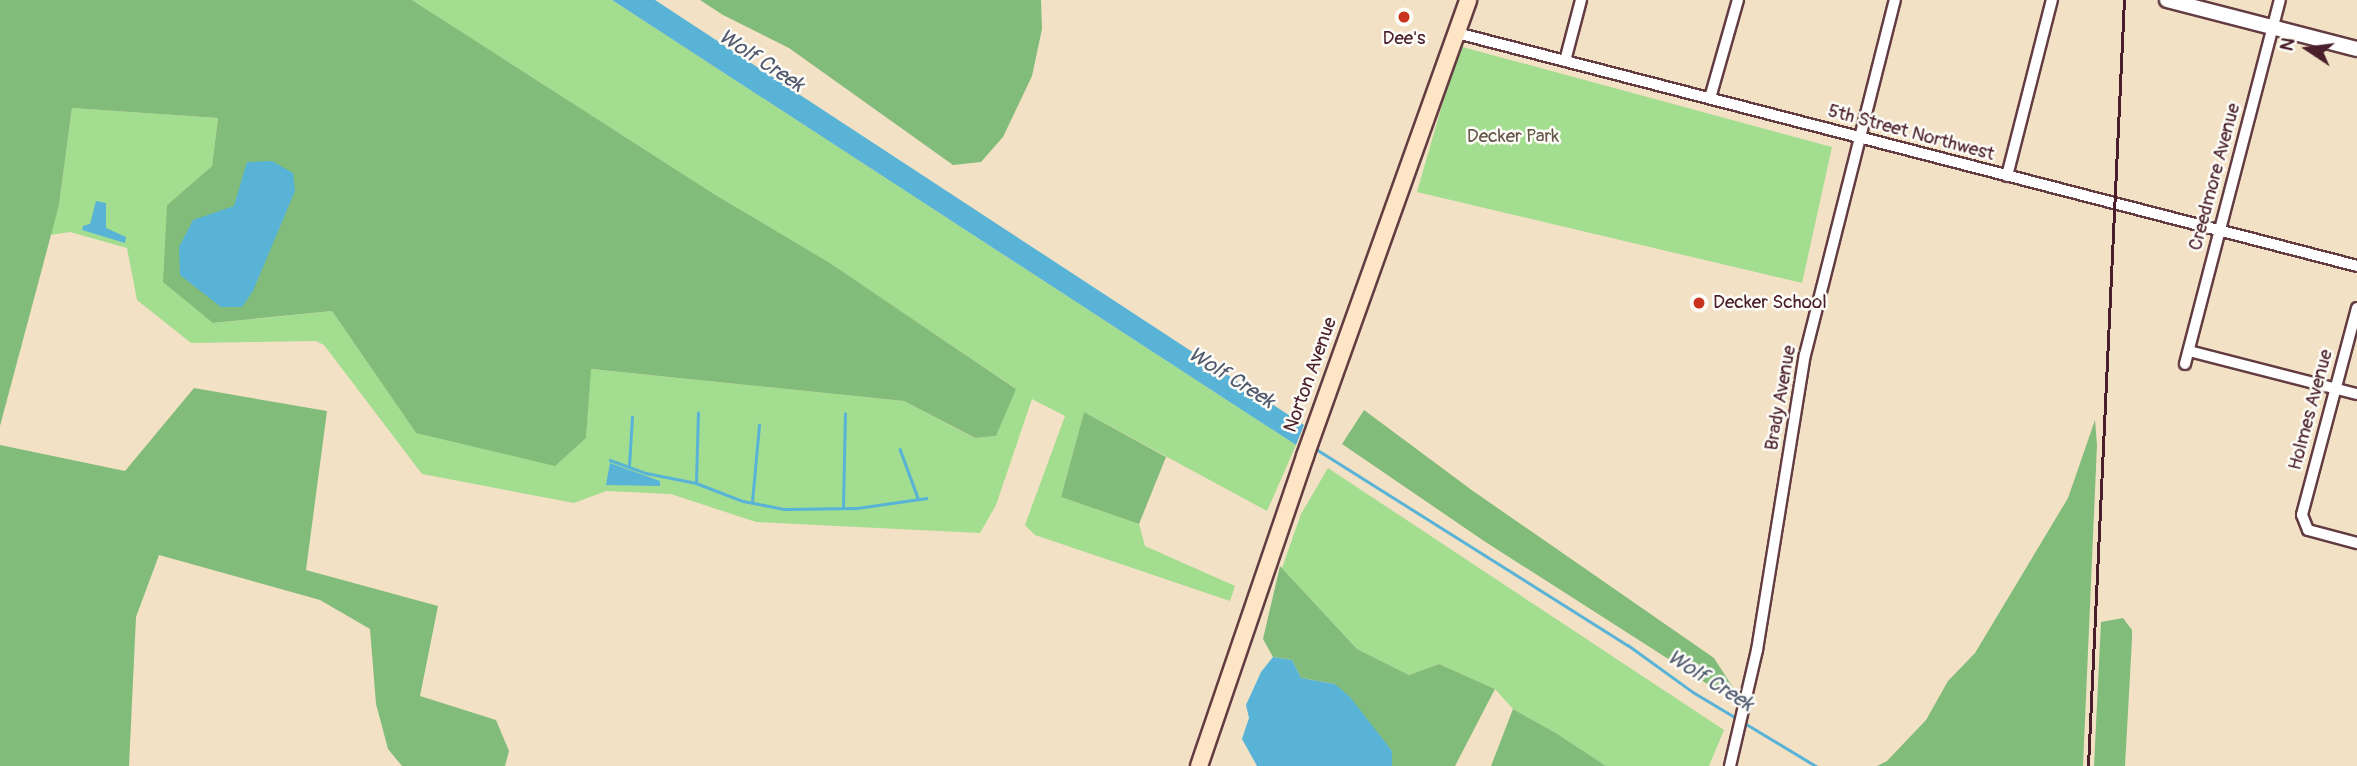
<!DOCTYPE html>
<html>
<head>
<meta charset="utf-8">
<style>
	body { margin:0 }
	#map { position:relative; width:2357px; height:766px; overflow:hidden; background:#f3e1c5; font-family:Pangolin,sans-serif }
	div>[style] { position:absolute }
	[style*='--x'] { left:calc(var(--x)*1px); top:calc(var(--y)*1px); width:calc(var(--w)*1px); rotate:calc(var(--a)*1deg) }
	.green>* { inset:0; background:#a3dd90 }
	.forest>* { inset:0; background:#82bc7a }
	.water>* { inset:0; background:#58b3d6 }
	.stream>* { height:2.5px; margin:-1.25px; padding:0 1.25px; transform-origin:1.25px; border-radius:1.25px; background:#58b3d6 }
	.roads { filter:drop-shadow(2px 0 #633c42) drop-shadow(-2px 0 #633c42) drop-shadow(0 2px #633c42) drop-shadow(0 -2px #633c42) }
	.minor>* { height:10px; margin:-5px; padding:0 5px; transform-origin:5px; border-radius:5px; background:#fff }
	.tertiary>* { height:14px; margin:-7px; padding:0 7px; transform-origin:7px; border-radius:7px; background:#fff }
	.secondary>* { height:16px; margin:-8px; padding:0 8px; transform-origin:8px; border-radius:8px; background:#fee5c5 }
	.rail>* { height:2.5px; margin:-1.25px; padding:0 1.25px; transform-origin:1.25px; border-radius:1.25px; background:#4a1f2b }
	.dots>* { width:19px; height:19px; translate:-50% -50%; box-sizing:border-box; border:4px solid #fdfcf7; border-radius:50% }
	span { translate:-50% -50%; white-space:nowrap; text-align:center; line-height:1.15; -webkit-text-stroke:5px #fdfcf7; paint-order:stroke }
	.poi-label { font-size:19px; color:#4a1f2b }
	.left { translate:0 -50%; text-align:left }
	.street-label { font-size:19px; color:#4a1f2b }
	.park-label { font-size:19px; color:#655849 }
	.water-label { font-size:21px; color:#505a6f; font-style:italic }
	.north { position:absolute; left:2273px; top:14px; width:70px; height:70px; -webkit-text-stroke:5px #fdfcf7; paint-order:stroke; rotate:283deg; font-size:19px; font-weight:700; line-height:28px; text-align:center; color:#4a1f2b }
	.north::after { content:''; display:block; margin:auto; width:24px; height:32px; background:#4a1f2b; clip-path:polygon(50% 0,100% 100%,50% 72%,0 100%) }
</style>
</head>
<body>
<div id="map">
	<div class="green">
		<i style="clip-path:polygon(412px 0,612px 0,1296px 445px,1267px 511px,1084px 412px,1061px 497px,1139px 524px,1145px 546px,1235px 586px,1230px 601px,1035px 535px,1025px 525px,1065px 416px,1032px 399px,996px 505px,980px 533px,756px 522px,671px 494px,606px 491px,574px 503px,422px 474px,324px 345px,316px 341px,191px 343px,137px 300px,127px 248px,70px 232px,50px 235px,59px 205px,72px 108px,218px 118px,212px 166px,167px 205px,214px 323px,332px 311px,416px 433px,586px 438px,590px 369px,904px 401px,974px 438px,996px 436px,1015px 388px,830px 263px,714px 194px)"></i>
		<i style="clip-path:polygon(1459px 46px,1832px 147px,1802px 283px,1417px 192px)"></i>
		<i style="clip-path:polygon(1328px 468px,1724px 730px,1709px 766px,1606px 766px,1556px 733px,1513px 709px,1495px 689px,1439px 664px,1409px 675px,1357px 649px,1282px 568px,1301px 514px)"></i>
	</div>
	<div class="forest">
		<i style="clip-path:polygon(0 0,412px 0,714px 194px,830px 263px,1016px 389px,996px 436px,975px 438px,904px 401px,591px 369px,586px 438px,555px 466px,416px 433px,332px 311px,213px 323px,163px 282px,167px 205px,212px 166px,218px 118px,72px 108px,59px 205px,0 426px)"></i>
		<i style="clip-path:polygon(700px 0,1041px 0,1042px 29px,1032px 76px,1003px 137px,981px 162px,953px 165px,789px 48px,723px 15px)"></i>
		<i style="clip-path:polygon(194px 388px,327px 411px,306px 570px,438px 606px,420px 696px,496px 720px,509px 751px,505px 766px,402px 766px,388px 749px,376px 704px,370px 629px,320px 600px,159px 555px,136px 617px,129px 766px,0 766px,0 445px,125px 471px)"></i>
		<i style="clip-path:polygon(1364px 410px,1473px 491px,1714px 658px,1736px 692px,1737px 703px,1484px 541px,1342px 444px)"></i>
		<i style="clip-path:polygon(1084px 412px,1166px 457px,1139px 524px,1061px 497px)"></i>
		<i style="clip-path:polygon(2095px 420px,2097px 445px,2083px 766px,1877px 766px,1887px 761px,1926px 720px,1948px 681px,1975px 653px,2068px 498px)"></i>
		<i style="clip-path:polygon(1280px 566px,1357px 649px,1409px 675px,1439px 664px,1495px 689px,1455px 766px,1392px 766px,1392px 751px,1335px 684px,1301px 678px,1292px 660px,1273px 657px,1263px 639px)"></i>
		<i style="clip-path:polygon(2123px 618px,2132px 630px,2132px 639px,2125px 766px,2094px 766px,2101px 622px)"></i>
		<i style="clip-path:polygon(1513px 709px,1556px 733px,1606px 766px,1491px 766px)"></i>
	</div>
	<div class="water">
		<i style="clip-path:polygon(612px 0,655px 0,1304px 425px,1296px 445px)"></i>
		<i style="clip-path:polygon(272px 161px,293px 173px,295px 191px,253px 291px,242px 307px,221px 307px,180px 275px,179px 247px,193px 220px,234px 206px,247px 162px)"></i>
		<i style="clip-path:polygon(96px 201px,106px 203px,106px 228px,126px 237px,125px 243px,82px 230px,83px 226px,90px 224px)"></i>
		<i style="clip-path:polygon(610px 463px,660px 481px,660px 486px,606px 485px)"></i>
		<i style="clip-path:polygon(1273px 657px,1292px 660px,1301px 678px,1335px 684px,1350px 697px,1392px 751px,1392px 766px,1257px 766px,1242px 739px,1249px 718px,1246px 705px,1261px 672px)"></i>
	</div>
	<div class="stream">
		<i style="--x:1313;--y:447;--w:372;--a:32.2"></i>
		<i style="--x:1628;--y:645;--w:80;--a:35.9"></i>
		<i style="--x:1693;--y:692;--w:52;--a:31"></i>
		<i style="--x:900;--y:449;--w:52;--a:69.8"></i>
		<i style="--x:610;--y:460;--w:38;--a:20"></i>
		<i style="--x:646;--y:473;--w:51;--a:11.3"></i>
		<i style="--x:696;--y:483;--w:50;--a:21"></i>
		<i style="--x:743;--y:501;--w:42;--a:11"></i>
		<i style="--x:784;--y:509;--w:73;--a:-0.8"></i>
		<i style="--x:857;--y:508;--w:70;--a:-8.2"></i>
		<i style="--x:629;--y:466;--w:49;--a:-86.5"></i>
		<i style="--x:696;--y:483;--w:70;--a:-88.4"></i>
		<i style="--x:752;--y:502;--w:77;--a:-84.8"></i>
		<i style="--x:843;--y:507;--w:93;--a:-88.8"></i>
		<i style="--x:1743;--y:722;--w:85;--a:31.1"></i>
	</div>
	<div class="roads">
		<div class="minor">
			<i style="--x:1457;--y:33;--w:930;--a:14.51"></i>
			<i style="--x:1565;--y:61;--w:63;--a:-75.3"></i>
			<i style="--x:1710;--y:98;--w:102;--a:-74.1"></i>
			<i style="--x:2007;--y:176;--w:182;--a:-75.7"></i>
			<i style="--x:2357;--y:308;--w:214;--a:104.9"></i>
			<i style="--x:2302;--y:515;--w:16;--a:68"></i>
			<i style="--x:2308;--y:530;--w:51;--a:14.9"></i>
			<i style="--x:2189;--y:351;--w:173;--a:14.4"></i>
			<i style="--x:2185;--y:364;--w:376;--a:-75.4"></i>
			<i style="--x:1730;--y:766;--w:119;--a:-76.9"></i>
			<i style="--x:1757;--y:650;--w:299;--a:-80.8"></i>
			<i style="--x:1805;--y:355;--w:366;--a:-75.8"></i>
		</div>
		<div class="tertiary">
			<i style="--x:2167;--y:0;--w:196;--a:14.5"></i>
		</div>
		<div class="secondary">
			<i style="--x:1199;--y:766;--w:328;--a:-71.1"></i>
			<i style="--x:1305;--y:456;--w:484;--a:-70.3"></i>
		</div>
	</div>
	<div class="rail">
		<i style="--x:2088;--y:766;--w:767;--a:-87.31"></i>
	</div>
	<div class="dots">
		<i style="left:1404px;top:17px;background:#c8321e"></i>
		<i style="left:1699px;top:303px;background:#c8321e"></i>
	</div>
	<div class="poi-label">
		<span style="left:1404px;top:39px">Dee's</span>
		<span class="left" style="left:1713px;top:303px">Decker School</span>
	</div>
	<div class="street-label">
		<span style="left:1911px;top:133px;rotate:15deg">5th Street Northwest</span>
		<span style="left:2215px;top:177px;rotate:-75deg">Creedmore Avenue</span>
		<span style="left:1311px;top:375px;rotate:-70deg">Norton Avenue</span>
		<span style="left:1781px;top:398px;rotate:-80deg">Brady Avenue</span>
		<span style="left:2311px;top:410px;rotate:-75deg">Holmes Avenue</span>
	</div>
	<div class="park-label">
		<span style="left:1513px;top:137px">Decker Park</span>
	</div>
	<div class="water-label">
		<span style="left:761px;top:61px;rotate:33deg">Wolf Creek</span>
		<span style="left:1231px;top:378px;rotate:32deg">Wolf Creek</span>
		<span style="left:1710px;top:681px;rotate:32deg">Wolf Creek</span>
	</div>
	<div class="north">N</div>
</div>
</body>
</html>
